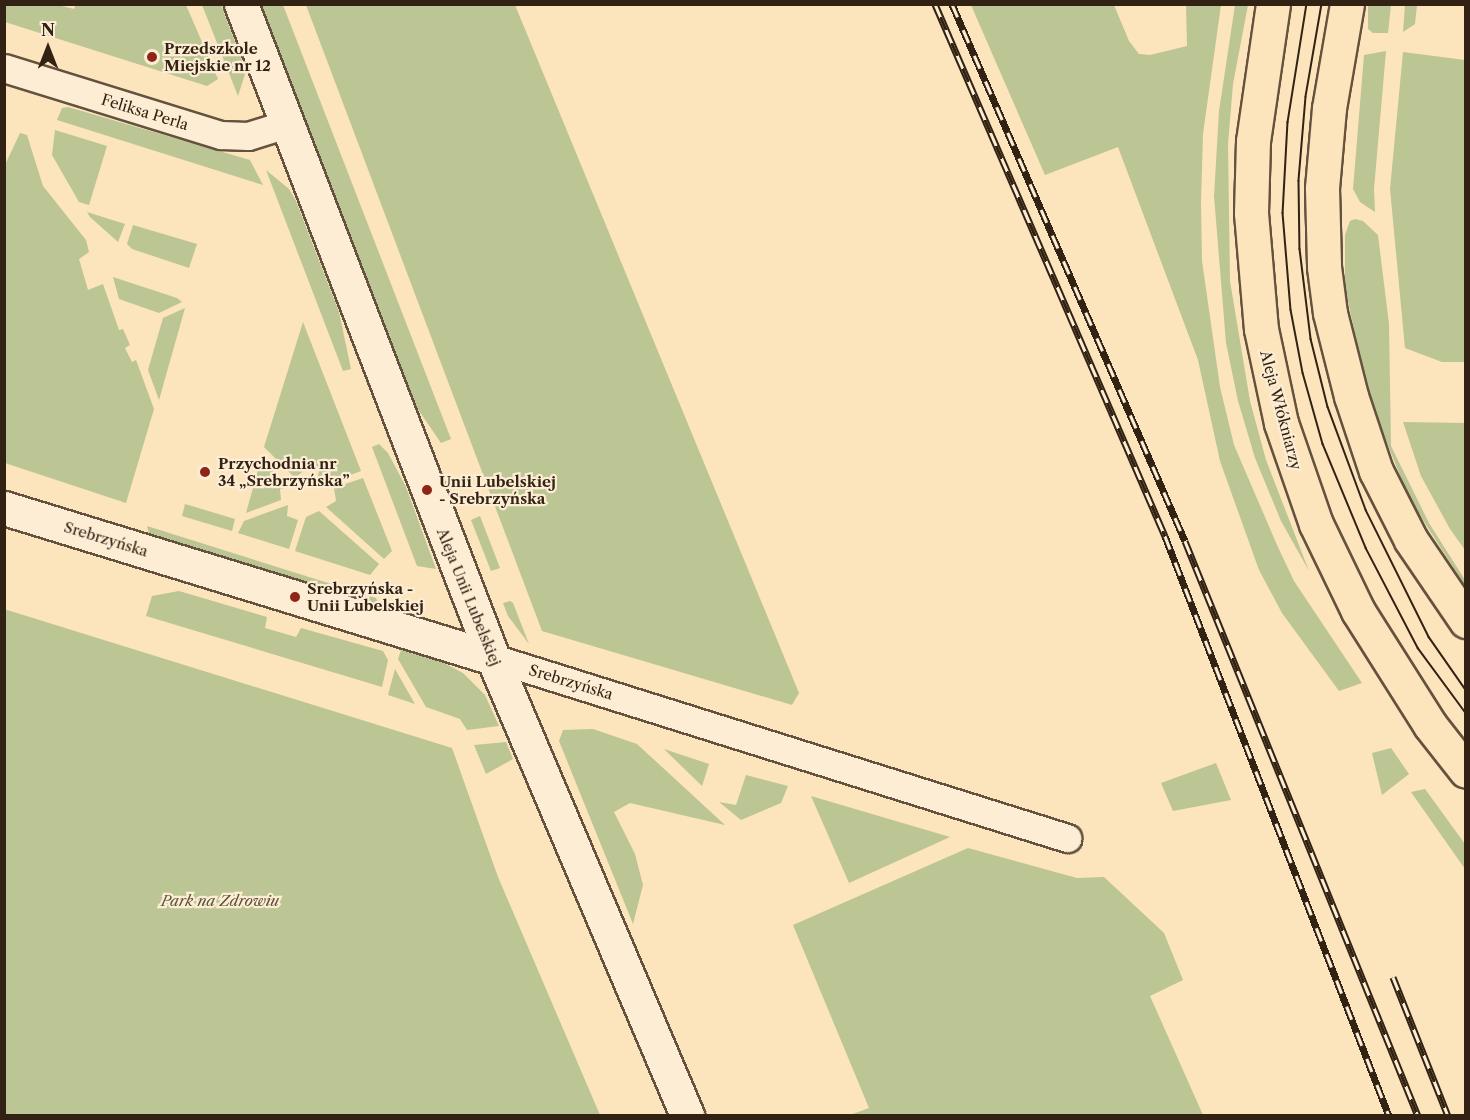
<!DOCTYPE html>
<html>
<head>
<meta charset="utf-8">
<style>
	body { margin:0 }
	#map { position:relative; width:1470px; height:1120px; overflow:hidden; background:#fce4bd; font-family:"Libre Caslon Text",serif }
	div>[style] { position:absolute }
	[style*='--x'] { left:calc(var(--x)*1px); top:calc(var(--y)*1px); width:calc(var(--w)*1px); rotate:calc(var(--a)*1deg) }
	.green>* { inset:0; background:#bcc594 }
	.roads { filter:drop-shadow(2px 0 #64523e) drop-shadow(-2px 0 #64523e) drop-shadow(0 2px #64523e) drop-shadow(0 -2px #64523e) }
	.street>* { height:27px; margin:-13.5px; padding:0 13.5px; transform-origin:13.5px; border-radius:13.5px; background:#fdedd4 }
	.secondary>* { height:33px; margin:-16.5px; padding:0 16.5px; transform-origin:16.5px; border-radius:16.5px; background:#fdedd4 }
	.primary>* { height:33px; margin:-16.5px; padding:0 16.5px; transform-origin:16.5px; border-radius:16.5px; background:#fce4bd }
	.tram>* { height:1.5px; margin:-0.75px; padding:0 0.75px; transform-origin:0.75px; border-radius:0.75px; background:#322214 }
	.rail>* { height:7px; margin-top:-3.5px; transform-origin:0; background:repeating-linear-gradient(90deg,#fdedd4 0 14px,#322214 0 28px); box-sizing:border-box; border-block:2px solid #322214 }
	.dots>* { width:16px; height:16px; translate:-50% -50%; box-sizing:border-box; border:3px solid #fdedd4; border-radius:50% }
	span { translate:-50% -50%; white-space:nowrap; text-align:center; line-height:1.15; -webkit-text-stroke:4.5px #fdedd4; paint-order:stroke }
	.poi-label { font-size:15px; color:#322214; font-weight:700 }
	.left { translate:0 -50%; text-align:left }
	.street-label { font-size:15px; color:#322214 }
	.park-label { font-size:15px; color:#5b533a; font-style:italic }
	.frame { position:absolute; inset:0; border:6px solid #322214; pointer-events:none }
	.north { position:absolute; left:18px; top:18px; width:60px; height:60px; -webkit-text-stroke:4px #fdedd4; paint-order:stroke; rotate:0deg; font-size:16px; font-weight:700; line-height:24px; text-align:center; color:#322214 }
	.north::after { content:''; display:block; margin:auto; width:21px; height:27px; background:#322214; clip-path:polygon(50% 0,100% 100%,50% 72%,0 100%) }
</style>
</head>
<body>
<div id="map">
	<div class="green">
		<i style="clip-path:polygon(76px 4px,186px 5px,218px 79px,207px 86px,5px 22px,5px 5px,58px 5px,74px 9px)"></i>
		<i style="clip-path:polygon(202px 5px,221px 5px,246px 71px,238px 96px)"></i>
		<i style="clip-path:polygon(260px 5px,283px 5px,451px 439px,441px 443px,413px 402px)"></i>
		<i style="clip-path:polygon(306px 5px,515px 5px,799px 693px,792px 705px,542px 631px)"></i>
		<i style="clip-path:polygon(971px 5px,1114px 5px,1129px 41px,1139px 54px,1150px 55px,1187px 46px,1186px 5px,1221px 5px,1203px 134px,1201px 202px,1202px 261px,1220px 387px,1234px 445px,1277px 545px,1294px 581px,1362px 683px,1339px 691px,1282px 613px,1259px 570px,1220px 461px,1198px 360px,1118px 147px,1045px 175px)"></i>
		<i style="clip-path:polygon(1235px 5px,1248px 5px,1233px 84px,1228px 144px,1230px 281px,1250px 401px,1266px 460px,1309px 571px,1281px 521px,1255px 458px,1238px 401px,1226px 343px,1214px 196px,1219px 111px)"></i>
		<i style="clip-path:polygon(1368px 5px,1391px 5px,1388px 33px,1373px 33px,1368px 29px)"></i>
		<i style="clip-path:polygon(1405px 5px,1417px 5px,1415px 24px,1403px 32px)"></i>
		<i style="clip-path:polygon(1386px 51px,1374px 189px,1375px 212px,1360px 202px,1353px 189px,1364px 55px)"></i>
		<i style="clip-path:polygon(1403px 52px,1465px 60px,1465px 362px,1442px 362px,1405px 348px,1390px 189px)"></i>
		<i style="clip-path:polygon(68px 107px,250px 160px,263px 185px,57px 120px,62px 108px)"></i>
		<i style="clip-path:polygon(55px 130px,107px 146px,89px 205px,79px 202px,52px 155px)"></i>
		<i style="clip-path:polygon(20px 133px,27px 135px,43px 186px,86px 240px,89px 252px,79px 259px,88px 290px,103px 284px,119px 330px,123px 329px,130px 345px,125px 348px,132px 362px,136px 360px,154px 409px,126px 503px,5px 463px,4px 167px)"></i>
		<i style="clip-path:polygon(266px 170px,289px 189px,296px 201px,339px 312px,351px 369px,343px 371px)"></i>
		<i style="clip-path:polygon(87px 212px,125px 224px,118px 242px,90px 217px)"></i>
		<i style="clip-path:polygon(1355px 219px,1363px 221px,1378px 235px,1389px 324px,1391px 446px,1429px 523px,1465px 580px,1465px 586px,1409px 498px,1368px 395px,1345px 287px,1345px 235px,1350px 221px)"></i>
		<i style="clip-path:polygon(133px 225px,197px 244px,189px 268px,132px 249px,127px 244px)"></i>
		<i style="clip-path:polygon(113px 277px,177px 298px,182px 302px,159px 313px,119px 299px)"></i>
		<i style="clip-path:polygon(185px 308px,159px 400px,148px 370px,163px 318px)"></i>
		<i style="clip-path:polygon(303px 322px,361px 471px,327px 484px,318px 476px,319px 471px,308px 467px,295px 478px,264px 447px)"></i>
		<i style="clip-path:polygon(1403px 422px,1465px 423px,1465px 550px,1450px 529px,1421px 476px)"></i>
		<i style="clip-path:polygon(379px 444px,388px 453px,406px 487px,436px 569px,417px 566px,372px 447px)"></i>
		<i style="clip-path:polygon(261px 459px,288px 487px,280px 489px,281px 500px,246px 513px)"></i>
		<i style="clip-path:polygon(363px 478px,392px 551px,384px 559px,326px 507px,336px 501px,334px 488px)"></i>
		<i style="clip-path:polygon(185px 504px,235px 519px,232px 531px,182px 516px)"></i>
		<i style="clip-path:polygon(288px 505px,287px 516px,298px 520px,289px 549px,238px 533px,244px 521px)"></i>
		<i style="clip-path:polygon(319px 511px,379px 564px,370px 575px,295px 551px,306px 517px)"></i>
		<i style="clip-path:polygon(480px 516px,500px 568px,491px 571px,471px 520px)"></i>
		<i style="clip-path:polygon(147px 526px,376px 598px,379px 605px,149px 533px)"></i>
		<i style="clip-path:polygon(179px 591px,267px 617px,265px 628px,296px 637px,301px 628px,383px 651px,388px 660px,382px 687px,146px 616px,152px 596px)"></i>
		<i style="clip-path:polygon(510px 601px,513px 603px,529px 644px,508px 616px,503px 603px)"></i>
		<i style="clip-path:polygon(4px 609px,452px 748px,498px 877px,600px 1115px,5px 1115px)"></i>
		<i style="clip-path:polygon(401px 650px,444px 663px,463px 673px,485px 695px,499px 726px,467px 730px,460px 719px,426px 707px,398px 659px)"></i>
		<i style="clip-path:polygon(395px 669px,415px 704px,388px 695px)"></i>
		<i style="clip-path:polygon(593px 729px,637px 744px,725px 825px,630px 803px,614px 812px,635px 854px,643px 885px,633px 924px,559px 741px,563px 730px)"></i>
		<i style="clip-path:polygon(506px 742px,513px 759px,486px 774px,474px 745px)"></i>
		<i style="clip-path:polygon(1391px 748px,1409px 774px,1382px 795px,1372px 753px)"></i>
		<i style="clip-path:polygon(664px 749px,709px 764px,702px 786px)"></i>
		<i style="clip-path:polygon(1216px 763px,1231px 800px,1173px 811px,1161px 783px)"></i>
		<i style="clip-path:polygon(746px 775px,788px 786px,781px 803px,741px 820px,719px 802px,736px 805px)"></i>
		<i style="clip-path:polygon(1425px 789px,1465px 844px,1465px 869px,1411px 792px)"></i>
		<i style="clip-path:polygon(811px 796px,950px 837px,849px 883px)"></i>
		<i style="clip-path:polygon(968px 848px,1077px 878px,1104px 877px,1164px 933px,1183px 980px,1150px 996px,1203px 1115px,850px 1115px,869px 1108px,793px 925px)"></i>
	</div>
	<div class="roads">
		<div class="street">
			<i style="--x:4;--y:68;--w:227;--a:17.2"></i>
			<i style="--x:221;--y:135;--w:27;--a:2"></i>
			<i style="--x:248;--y:136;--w:41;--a:-17.1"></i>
			<i style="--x:493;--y:658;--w:602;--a:17.41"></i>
		</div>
		<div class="secondary">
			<i style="--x:241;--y:4;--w:701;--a:68.93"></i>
			<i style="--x:493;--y:658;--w:497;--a:67"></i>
			<i style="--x:4;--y:508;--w:511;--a:17.05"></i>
		</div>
		<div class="primary">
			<i style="--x:1273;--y:4;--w:138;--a:98.3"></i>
			<i style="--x:1253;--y:141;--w:72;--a:91.6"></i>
			<i style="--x:1251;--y:213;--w:116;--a:85.1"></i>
			<i style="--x:1261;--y:329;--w:96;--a:78"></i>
			<i style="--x:1281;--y:423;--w:107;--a:70.9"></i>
			<i style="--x:1316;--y:524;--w:97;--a:64.2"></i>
			<i style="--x:1358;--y:611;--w:135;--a:57.7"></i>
			<i style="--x:1430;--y:725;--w:58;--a:52"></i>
			<i style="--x:1347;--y:4;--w:106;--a:99.8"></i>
			<i style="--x:1329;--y:108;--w:80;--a:95"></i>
			<i style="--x:1322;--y:188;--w:79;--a:88.5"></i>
			<i style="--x:1324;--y:267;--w:46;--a:82.6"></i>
			<i style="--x:1330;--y:313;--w:86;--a:75.8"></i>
			<i style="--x:1351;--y:396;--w:79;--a:71.6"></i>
			<i style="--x:1376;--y:471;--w:77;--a:63.1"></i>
			<i style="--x:1411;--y:540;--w:98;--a:55.8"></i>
		</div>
	</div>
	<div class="tram">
		<i style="--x:1307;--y:4;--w:120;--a:99.1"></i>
		<i style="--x:1288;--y:122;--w:91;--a:93.1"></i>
		<i style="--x:1283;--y:213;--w:97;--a:85.3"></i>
		<i style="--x:1291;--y:310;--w:64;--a:79.2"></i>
		<i style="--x:1303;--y:373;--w:74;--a:74.3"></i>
		<i style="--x:1323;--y:444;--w:113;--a:67.5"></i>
		<i style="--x:1366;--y:548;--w:113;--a:62.5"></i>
		<i style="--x:1418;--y:648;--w:81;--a:53.6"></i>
		<i style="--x:1322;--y:4;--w:94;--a:99.8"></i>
		<i style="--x:1306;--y:97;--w:84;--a:94.8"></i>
		<i style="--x:1299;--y:181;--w:68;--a:89.2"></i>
		<i style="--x:1300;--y:249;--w:91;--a:83"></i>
		<i style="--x:1311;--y:339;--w:70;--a:76"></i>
		<i style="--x:1328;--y:407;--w:110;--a:69.7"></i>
		<i style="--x:1366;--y:510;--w:142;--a:63.6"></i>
		<i style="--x:1429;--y:637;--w:65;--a:55.1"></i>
	</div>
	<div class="rail">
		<i style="--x:935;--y:4;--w:580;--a:66.62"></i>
		<i style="--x:1165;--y:536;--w:622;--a:68.88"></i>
		<i style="--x:952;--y:4;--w:585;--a:66.54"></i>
		<i style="--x:1185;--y:541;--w:620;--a:67.94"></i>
		<i style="--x:1393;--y:977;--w:149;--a:68.4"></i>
	</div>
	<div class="dots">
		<i style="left:152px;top:57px;background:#8f2418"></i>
		<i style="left:205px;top:472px;background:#8f2418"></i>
		<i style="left:427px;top:490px;background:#8f2418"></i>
		<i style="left:295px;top:597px;background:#8f2418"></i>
	</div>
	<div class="poi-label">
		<span class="left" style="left:164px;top:57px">Przedszkole<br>Miejskie nr 12</span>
		<span class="left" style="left:218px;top:472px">Przychodnia nr<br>34 „Srebrzyńska”</span>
		<span class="left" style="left:439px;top:490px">Unii Lubelskiej<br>- Srebrzyńska</span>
		<span class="left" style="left:307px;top:597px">Srebrzyńska -<br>Unii Lubelskiej</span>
	</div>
	<div class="street-label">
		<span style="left:145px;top:112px;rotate:17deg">Feliksa Perla</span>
		<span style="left:1281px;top:410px;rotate:75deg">Aleja Włókniarzy</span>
		<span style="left:106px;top:539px;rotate:17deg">Srebrzyńska</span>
		<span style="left:469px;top:597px;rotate:68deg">Aleja Unii Lubelskiej</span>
		<span style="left:571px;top:682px;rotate:17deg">Srebrzyńska</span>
	</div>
	<div class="park-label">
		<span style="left:220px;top:901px">Park na Zdrowiu</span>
	</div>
	<div class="frame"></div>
	<div class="north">N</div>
</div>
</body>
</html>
